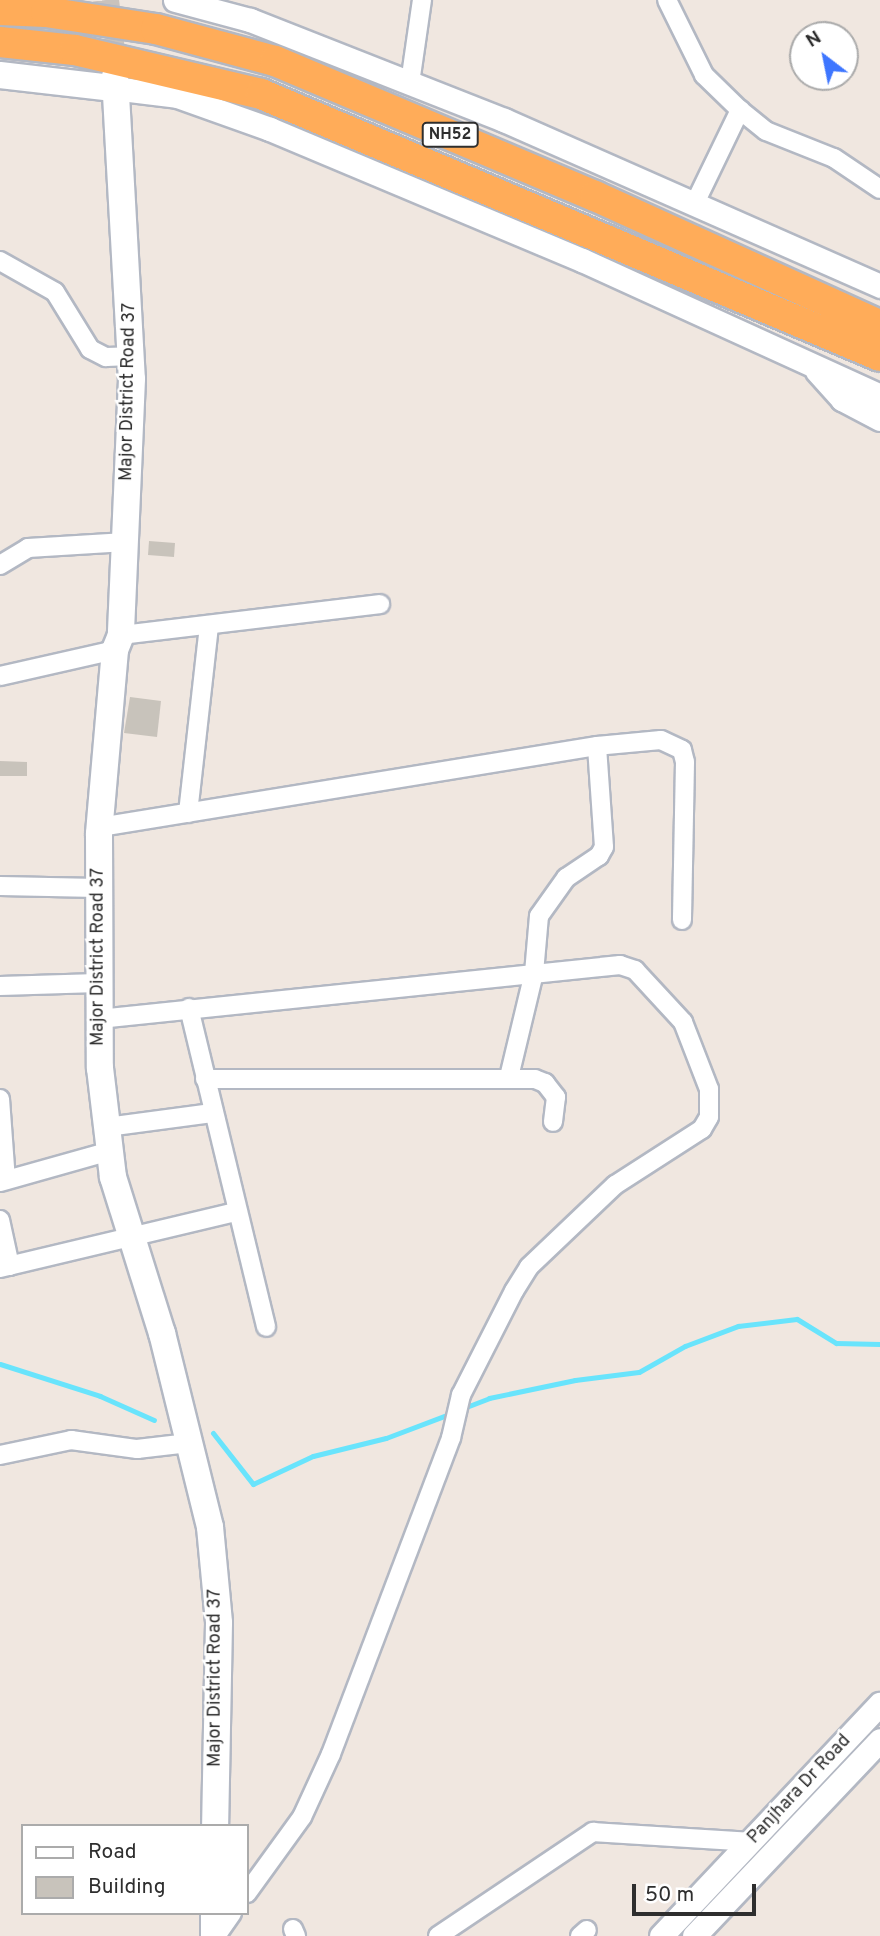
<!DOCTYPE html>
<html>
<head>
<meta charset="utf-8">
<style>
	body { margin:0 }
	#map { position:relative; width:880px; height:1936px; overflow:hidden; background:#f0e7e0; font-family:Overpass,sans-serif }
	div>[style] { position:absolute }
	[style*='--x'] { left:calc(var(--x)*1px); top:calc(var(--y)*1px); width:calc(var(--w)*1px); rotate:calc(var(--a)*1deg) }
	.stream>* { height:5px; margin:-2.5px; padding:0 2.5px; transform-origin:2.5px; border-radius:2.5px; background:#69e4fc }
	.building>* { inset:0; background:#c8c3bb }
	.secondary-tunnel>* { height:26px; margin-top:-13px; transform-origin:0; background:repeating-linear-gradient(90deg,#c9c2bc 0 26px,transparent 0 39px) }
	.roads { filter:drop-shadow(2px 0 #b3b8c3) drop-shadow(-2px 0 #b3b8c3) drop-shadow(0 2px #b3b8c3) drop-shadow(0 -2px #b3b8c3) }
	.minor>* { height:18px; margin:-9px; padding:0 9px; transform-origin:9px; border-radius:9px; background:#fff }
	.tertiary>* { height:23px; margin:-11.5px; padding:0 11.5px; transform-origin:11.5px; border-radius:11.5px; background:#fff }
	.secondary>* { height:26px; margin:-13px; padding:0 13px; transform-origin:13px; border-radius:13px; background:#fff }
	.trunk>* { height:30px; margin:-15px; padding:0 15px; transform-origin:15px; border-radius:15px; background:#ffac59 }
	span { translate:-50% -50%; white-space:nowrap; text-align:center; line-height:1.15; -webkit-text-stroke:5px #fff; paint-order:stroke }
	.shield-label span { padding:2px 5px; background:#fff; border:2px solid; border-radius:5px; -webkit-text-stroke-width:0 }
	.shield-label { font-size:16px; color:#2e2e2e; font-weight:700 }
	.street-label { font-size:18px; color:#2e2e2e }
	.legend { position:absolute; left:21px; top:1824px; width:228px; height:91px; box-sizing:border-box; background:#fff; border:2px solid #ababab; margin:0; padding:9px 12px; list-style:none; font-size:21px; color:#2e2e2e }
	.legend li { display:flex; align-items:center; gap:14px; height:35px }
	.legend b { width:35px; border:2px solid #ababab }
	.north { position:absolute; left:789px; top:21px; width:70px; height:70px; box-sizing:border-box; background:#fff; border:2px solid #ababab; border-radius:50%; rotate:328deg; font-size:19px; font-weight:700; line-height:28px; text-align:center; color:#2e2e2e }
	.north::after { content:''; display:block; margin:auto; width:24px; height:32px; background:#3e76ff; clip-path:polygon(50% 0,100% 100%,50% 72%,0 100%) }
	.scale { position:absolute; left:632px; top:1884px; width:124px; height:32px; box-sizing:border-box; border:4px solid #2e2e2e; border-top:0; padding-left:9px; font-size:21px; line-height:24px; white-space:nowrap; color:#2e2e2e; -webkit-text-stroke:5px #fff; paint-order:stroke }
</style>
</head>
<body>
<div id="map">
	<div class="stream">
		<i style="--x:0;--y:1364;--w:105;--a:17.7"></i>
		<i style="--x:100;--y:1396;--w:59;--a:24"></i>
		<i style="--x:461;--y:1409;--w:30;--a:-21"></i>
		<i style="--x:489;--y:1398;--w:88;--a:-11.8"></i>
		<i style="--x:575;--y:1380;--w:64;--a:-7.1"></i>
		<i style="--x:639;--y:1372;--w:53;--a:-29.5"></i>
		<i style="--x:685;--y:1346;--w:57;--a:-20.7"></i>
		<i style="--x:738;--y:1326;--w:59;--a:-6.8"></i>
		<i style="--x:797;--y:1319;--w:46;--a:31.6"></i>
		<i style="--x:836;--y:1343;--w:44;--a:1.3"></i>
		<i style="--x:213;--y:1433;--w:65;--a:51.9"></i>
		<i style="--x:253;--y:1484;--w:66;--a:-25"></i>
		<i style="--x:313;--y:1456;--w:75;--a:-13.9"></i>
		<i style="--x:386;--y:1438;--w:71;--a:-20.7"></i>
	</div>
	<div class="building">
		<i style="clip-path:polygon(149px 541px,175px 543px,174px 557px,148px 555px)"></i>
		<i style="clip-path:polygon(130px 697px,161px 701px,157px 737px,124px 733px)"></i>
		<i style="clip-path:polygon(0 761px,27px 762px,27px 776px,0 776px)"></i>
	</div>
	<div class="secondary-tunnel">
		<i style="--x:106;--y:0;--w:78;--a:83.3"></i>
	</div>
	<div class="roads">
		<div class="minor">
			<i style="--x:667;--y:0;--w:84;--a:63.7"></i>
			<i style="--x:704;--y:75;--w:50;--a:44.2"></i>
			<i style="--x:740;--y:110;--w:33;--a:39"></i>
			<i style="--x:766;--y:131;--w:73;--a:21.7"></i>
			<i style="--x:834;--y:158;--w:55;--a:34"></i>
			<i style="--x:410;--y:83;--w:84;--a:-81.8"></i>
			<i style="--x:694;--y:205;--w:106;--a:-64.2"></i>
			<i style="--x:0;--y:261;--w:63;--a:29.4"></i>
			<i style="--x:55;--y:292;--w:67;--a:58.4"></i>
			<i style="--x:90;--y:349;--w:18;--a:27"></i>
			<i style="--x:106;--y:357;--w:25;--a:-2"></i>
			<i style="--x:0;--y:565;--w:33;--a:-31"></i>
			<i style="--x:28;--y:548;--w:98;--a:-3.5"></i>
			<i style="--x:121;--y:635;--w:261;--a:-6.8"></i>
			<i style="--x:0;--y:676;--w:118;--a:-12.7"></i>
			<i style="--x:188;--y:813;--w:189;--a:-83.6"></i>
			<i style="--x:100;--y:827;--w:504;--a:-9.26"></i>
			<i style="--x:597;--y:746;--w:64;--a:-5.4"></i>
			<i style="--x:661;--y:740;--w:23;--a:25"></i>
			<i style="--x:682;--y:750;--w:12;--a:76"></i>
			<i style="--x:685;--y:762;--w:158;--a:91.1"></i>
			<i style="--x:0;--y:886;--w:98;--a:1.2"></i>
			<i style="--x:0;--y:986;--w:98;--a:-1.8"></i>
			<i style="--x:189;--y:1008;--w:328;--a:76.4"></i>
			<i style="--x:99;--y:1019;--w:524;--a:-5.92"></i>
			<i style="--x:620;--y:965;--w:16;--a:18"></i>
			<i style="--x:635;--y:970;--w:71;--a:47.3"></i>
			<i style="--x:683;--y:1022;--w:72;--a:68.8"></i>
			<i style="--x:709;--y:1089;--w:28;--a:90"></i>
			<i style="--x:709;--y:1117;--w:14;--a:120"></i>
			<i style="--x:702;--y:1129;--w:103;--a:147.2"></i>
			<i style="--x:615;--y:1185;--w:119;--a:136.4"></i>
			<i style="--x:529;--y:1267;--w:28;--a:122"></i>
			<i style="--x:514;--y:1291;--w:117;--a:117"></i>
			<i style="--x:461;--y:1395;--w:44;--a:103.1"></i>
			<i style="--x:451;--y:1438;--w:338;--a:110.8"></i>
			<i style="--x:331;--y:1754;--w:69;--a:114.7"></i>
			<i style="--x:302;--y:1817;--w:94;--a:125.9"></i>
			<i style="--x:509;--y:1077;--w:107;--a:-76.5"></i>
			<i style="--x:534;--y:973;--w:57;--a:-85"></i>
			<i style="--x:539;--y:916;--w:47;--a:-54.6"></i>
			<i style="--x:566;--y:878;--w:40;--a:-34"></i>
			<i style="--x:599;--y:856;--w:10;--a:-61"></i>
			<i style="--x:604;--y:847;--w:101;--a:-94"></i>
			<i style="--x:205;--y:1079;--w:330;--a:0"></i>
			<i style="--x:535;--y:1079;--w:11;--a:22"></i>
			<i style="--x:545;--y:1083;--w:18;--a:52"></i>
			<i style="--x:556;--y:1097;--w:25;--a:97"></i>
			<i style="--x:0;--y:1099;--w:81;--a:85.8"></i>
			<i style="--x:107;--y:1127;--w:106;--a:-7.6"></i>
			<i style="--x:0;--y:1182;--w:114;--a:-15.7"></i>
			<i style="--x:0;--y:1220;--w:47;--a:77.7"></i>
			<i style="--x:0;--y:1268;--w:242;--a:-13.4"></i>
			<i style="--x:0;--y:1455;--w:73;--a:-11.9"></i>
			<i style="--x:71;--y:1440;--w:67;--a:7.8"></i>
			<i style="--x:137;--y:1449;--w:52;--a:-6.6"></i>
			<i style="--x:293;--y:1929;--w:8;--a:67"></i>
			<i style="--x:216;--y:1936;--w:28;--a:-55"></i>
			<i style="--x:438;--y:1936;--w:187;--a:-33.9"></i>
			<i style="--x:593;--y:1832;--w:159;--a:3.6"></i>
			<i style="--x:580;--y:1936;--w:9;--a:-41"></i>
		</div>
		<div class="tertiary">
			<i style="--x:175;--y:0;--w:78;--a:14.9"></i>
			<i style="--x:250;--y:20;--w:273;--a:21.5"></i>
			<i style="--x:504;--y:120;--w:411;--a:23.8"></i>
			<i style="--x:113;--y:88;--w:64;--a:7.1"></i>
			<i style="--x:177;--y:96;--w:99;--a:19.5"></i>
			<i style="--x:270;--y:129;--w:338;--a:22.8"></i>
			<i style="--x:582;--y:260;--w:328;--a:24.5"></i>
			<i style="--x:817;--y:371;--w:38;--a:48"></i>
			<i style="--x:842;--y:399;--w:43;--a:27.8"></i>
			<i style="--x:661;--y:1936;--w:319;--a:-46.7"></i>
			<i style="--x:694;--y:1936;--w:270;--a:-46.5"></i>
		</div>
		<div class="secondary">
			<i style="--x:0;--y:75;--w:114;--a:6.6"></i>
			<i style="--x:115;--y:77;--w:302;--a:86.8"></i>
			<i style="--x:132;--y:379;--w:256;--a:92.5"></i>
			<i style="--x:121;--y:635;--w:16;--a:112"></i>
			<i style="--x:115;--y:650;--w:185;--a:95"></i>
			<i style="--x:99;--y:834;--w:234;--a:89.8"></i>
			<i style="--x:100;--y:1068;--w:110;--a:83.2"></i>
			<i style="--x:113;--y:1177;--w:164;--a:72.6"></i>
			<i style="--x:162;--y:1333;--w:200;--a:76.1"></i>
			<i style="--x:210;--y:1527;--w:96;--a:84.6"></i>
			<i style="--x:219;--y:1623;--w:203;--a:91.1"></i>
			<i style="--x:214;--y:1936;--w:23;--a:-90"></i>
		</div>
		<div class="trunk">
			<i style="--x:0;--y:10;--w:46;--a:2.5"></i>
			<i style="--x:46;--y:12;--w:111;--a:8.8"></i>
			<i style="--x:156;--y:29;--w:123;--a:15.1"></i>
			<i style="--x:275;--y:61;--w:347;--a:22.9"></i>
			<i style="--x:595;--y:196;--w:313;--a:24.4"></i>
			<i style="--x:0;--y:42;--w:75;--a:6.1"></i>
			<i style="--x:75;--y:50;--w:191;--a:13.3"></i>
			<i style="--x:261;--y:94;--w:672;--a:22.94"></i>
		</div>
	</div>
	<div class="shield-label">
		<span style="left:450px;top:135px">NH52</span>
	</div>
	<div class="street-label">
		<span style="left:129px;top:392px;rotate:-89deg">Major District Road 37</span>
		<span style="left:99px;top:957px;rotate:-90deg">Major District Road 37</span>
		<span style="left:216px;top:1678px;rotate:-90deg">Major District Road 37</span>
		<span style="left:800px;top:1790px;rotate:-47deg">Panjhara Dr Road</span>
	</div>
	<ul class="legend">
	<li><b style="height:9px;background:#fff"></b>Road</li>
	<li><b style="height:19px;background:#c8c3bb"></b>Building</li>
	</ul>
	<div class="north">N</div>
	<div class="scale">50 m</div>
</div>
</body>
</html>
